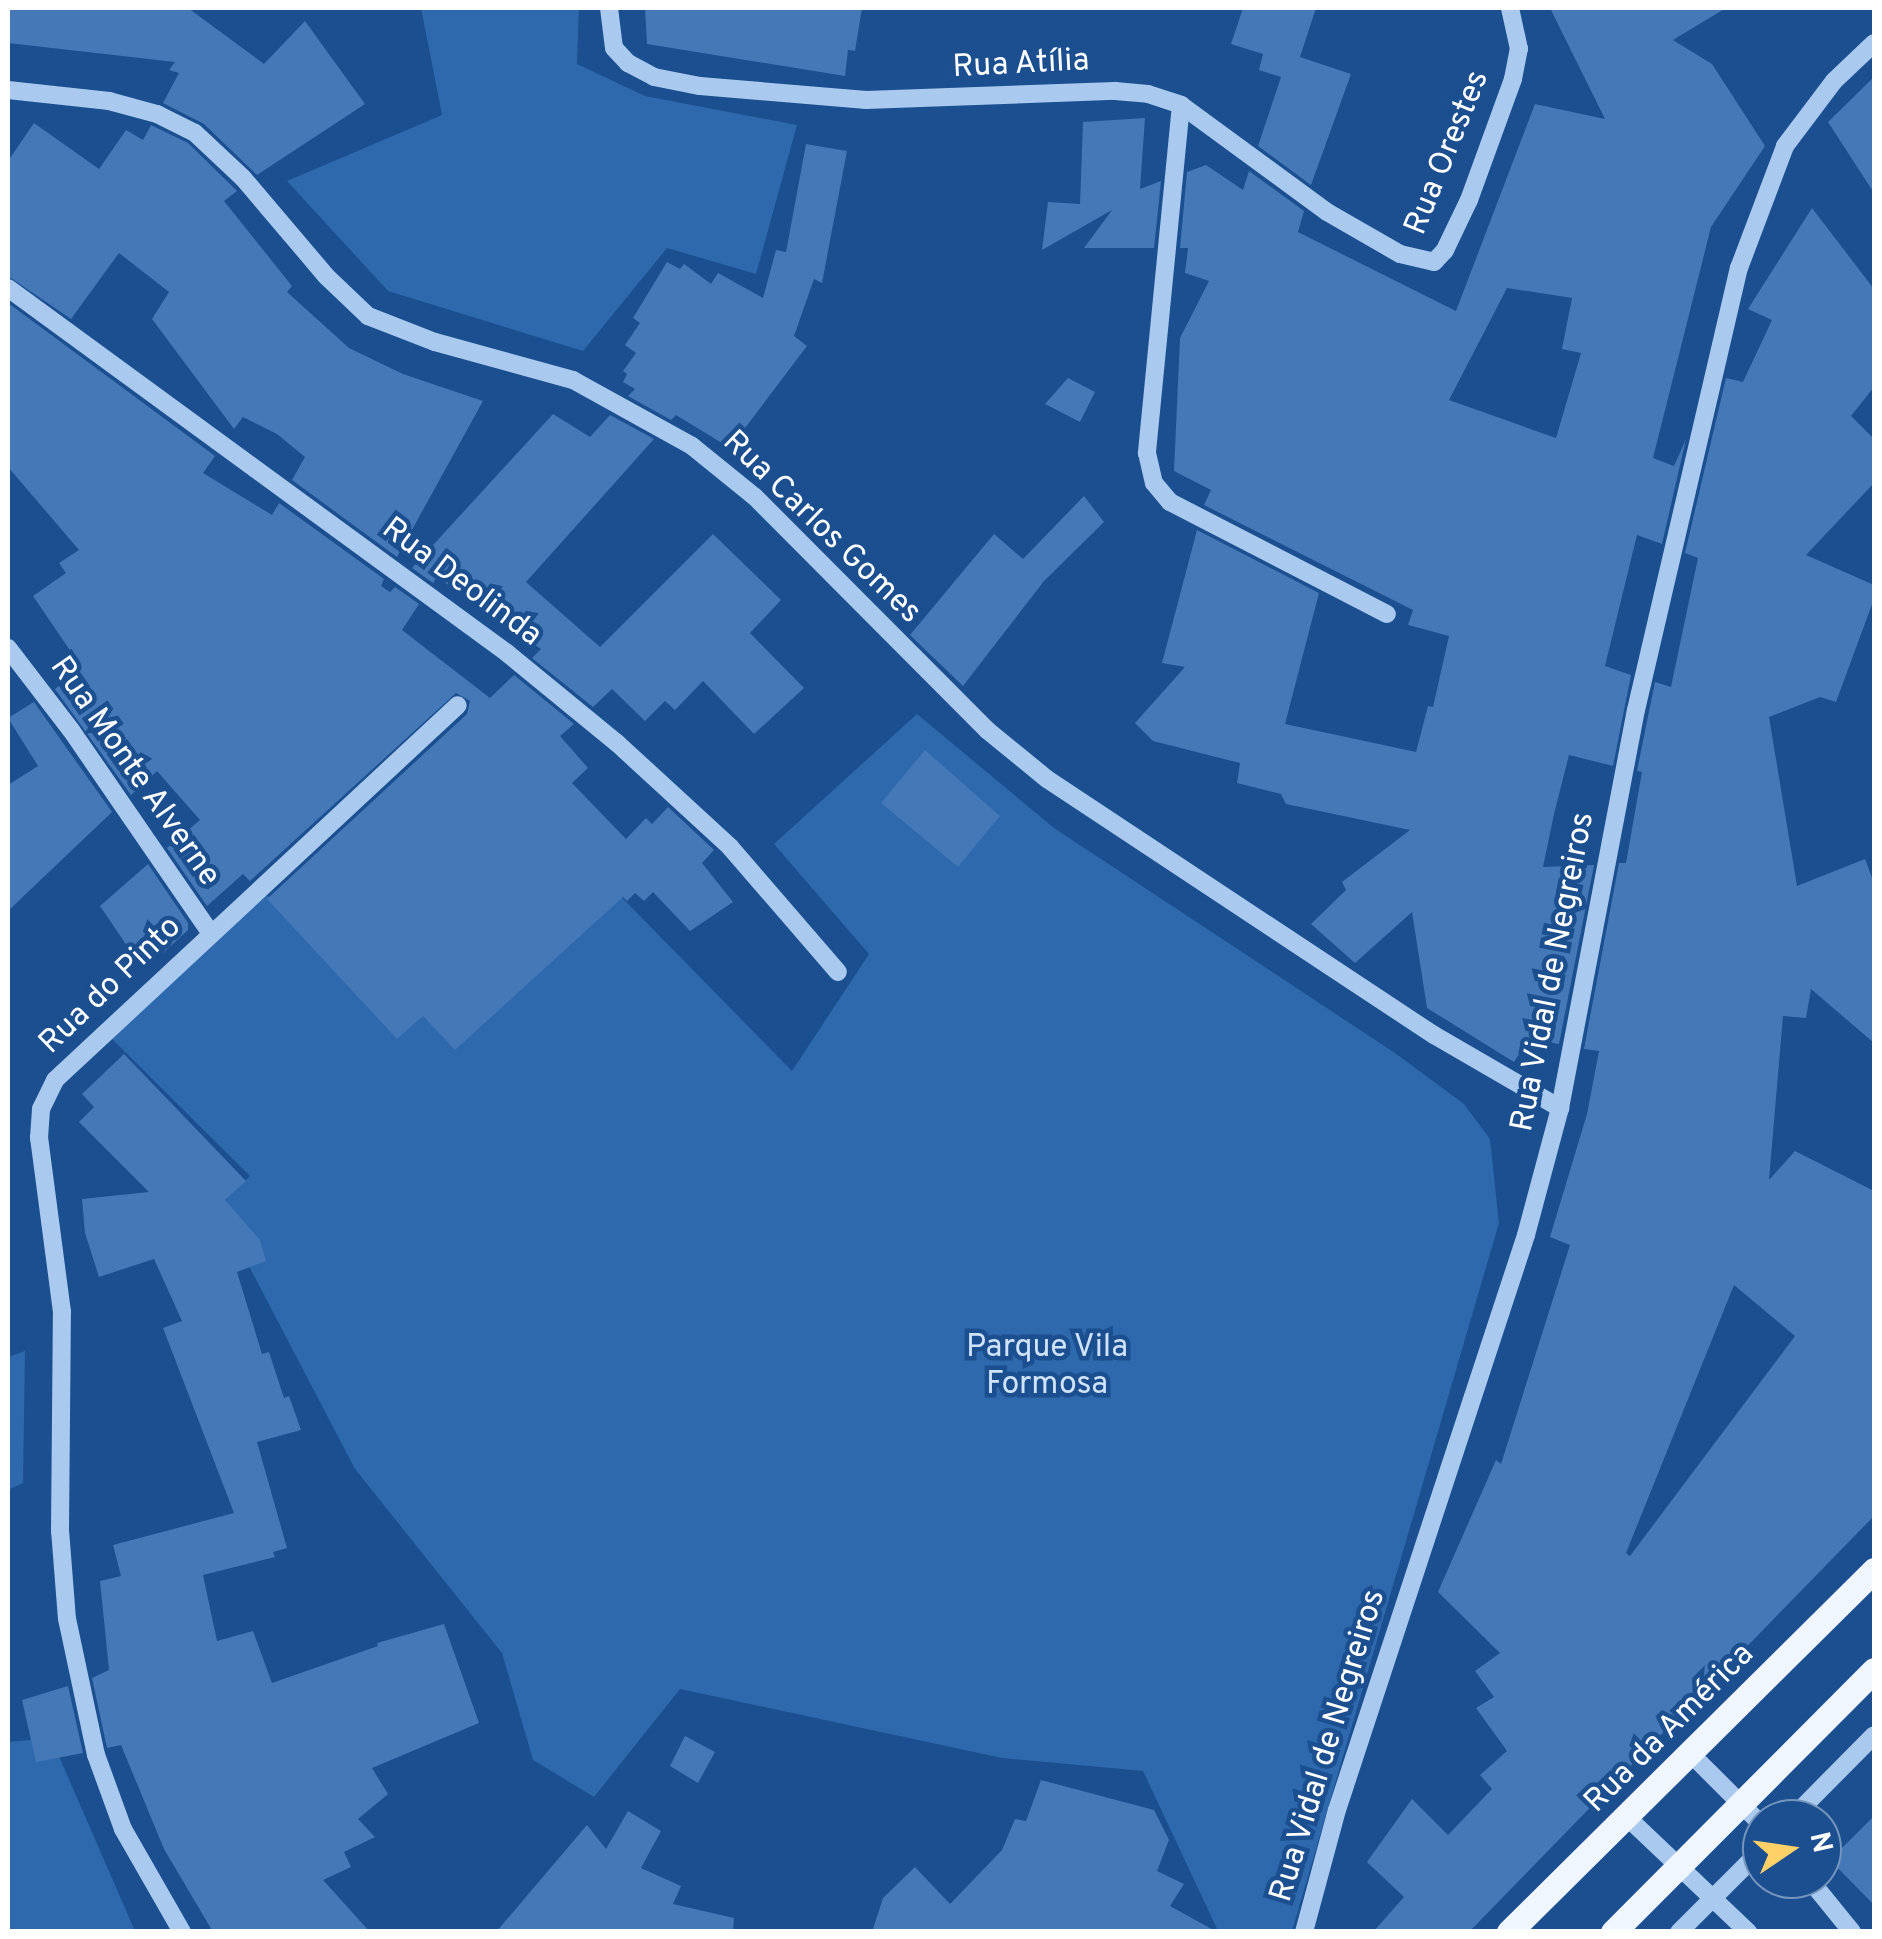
<!DOCTYPE html>
<html>
<head>
<meta charset="utf-8">
<style>
	body { margin:0 }
	#map { position:relative; width:1882px; height:1939px; overflow:hidden; background:#1b4f8f; font-family:Overpass,sans-serif }
	div>[style] { position:absolute }
	[style*='--x'] { left:calc(var(--x)*1px); top:calc(var(--y)*1px); width:calc(var(--w)*1px); rotate:calc(var(--a)*1deg) }
	.green>* { inset:0; background:#2e69ad }
	.building>* { inset:0; background:#4478b7 }
	.minor>* { height:18px; margin:-9px; padding:0 9px; transform-origin:9px; border-radius:9px; background:#a9c9ee }
	.major>* { height:25px; margin:-12.5px; padding:0 12.5px; transform-origin:12.5px; border-radius:12.5px; background:#f0f6ff }
	.major-bridge>* { height:25px; margin:-12.5px; padding:0 12.5px; transform-origin:12.5px; border-radius:12.5px; background:#f0f6ff }
	span { translate:-50% -50%; white-space:nowrap; text-align:center; line-height:1.15; -webkit-text-stroke:9px #1b4f8f; paint-order:stroke }
	.street-label { font-size:32px; color:#fff }
	.park-label { font-size:32px; color:#cfe3fa }
	.frame { position:absolute; inset:0; border:10px solid #fff; pointer-events:none }
	.north { position:absolute; left:1742px; top:1799px; width:100px; height:100px; box-sizing:border-box; background:#1b4f8f; border:2px solid #7695bc; border-radius:50%; rotate:77deg; font-size:28px; font-weight:700; line-height:40px; text-align:center; color:#fff }
	.north::after { content:''; display:block; margin:auto; width:35px; height:45px; background:#ffd166; clip-path:polygon(50% 0,100% 100%,50% 72%,0 100%) }
</style>
</head>
<body>
<div id="map">
	<div class="green">
		<i style="clip-path:polygon(421px 8px,579px 8px,577px 64px,645px 96px,797px 125px,756px 274px,667px 248px,583px 351px,388px 291px,287px 181px,442px 115px)"></i>
		<i style="clip-path:polygon(917px 714px,1054px 828px,1395px 1053px,1464px 1104px,1490px 1139px,1499px 1223px,1292px 1931px,1218px 1931px,1143px 1771px,1002px 1758px,680px 1689px,594px 1797px,533px 1760px,502px 1653px,355px 1469px,218px 1207px,250px 1176px,110px 1037px,266px 894px,400px 1022px,589px 864px,792px 1071px,869px 954px,774px 844px)"></i>
		<i style="clip-path:polygon(25px 1351px,23px 1483px,8px 1490px,8px 1357px)"></i>
		<i style="clip-path:polygon(51px 1738px,135px 1931px,8px 1932px,8px 1742px)"></i>
	</div>
	<div class="building">
		<i style="clip-path:polygon(8px 8px,188px 8px,264px 64px,305px 21px,365px 104px,257px 175px,204px 124px,163px 103px,179px 73px,169px 70px,175px 62px,8px 43px)"></i>
		<i style="clip-path:polygon(645px 8px,862px 8px,855px 51px,848px 50px,845px 76px,647px 44px)"></i>
		<i style="clip-path:polygon(1243px 8px,1316px 8px,1300px 57px,1351px 74px,1311px 185px,1258px 146px,1281px 77px,1259px 70px,1263px 54px,1231px 44px)"></i>
		<i style="clip-path:polygon(evenodd,1550px 8px,1726px 8px,1673px 40px,1712px 64px,1765px 146px,1711px 227px,1653px 458px,1674px 466px,1686px 439px,1662px 544px,1637px 535px,1605px 666px,1631px 675px,1613px 766px,1569px 755px,1554px 814px,1543px 867px,1594px 865px,1559px 1044px,1529px 1039px,1514px 1062px,1427px 1008px,1412px 912px,1355px 963px,1311px 924px,1346px 890px,1342px 882px,1410px 830px,1286px 804px,1281px 794px,1237px 783px,1240px 763px,1153px 741px,1135px 723px,1185px 667px,1162px 663px,1197px 530px,1319px 593px,1285px 724px,1416px 752px,1428px 706px,1433px 707px,1449px 636px,1408px 625px,1413px 610px,1204px 505px,1211px 490px,1174px 471px,1180px 338px,1209px 281px,1185px 273px,1188px 248px,1180px 248px,1187px 172px,1206px 165px,1243px 190px,1249px 171px,1304px 211px,1298px 232px,1456px 311px,1535px 104px,1605px 119px,1550px 8px,1507px 288px,1572px 298px,1562px 349px,1581px 353px,1556px 438px,1449px 400px,1507px 288px)"></i>
		<i style="clip-path:polygon(1874px 77px,1874px 193px,1828px 122px)"></i>
		<i style="clip-path:polygon(1145px 118px,1140px 189px,1161px 181px,1154px 248px,1084px 248px,1112px 210px,1042px 250px,1048px 202px,1080px 204px,1083px 122px)"></i>
		<i style="clip-path:polygon(34px 123px,99px 169px,126px 130px,143px 140px,151px 125px,188px 143px,237px 191px,224px 201px,292px 286px,287px 292px,349px 348px,403px 374px,483px 401px,397px 557px,292px 480px,305px 457px,277px 434px,243px 417px,234px 429px,152px 319px,169px 292px,119px 253px,71px 319px,8px 276px,8px 161px)"></i>
		<i style="clip-path:polygon(806px 144px,847px 151px,822px 283px,814px 279px,794px 336px,807px 346px,730px 448px,676px 415px,671px 420px,628px 396px,635px 389px,623px 382px,627px 374px,623px 371px,636px 353px,625px 345px,640px 323px,633px 318px,667px 262px,680px 269px,684px 264px,711px 284px,718px 273px,763px 298px,776px 250px,786px 252px)"></i>
		<i style="clip-path:polygon(evenodd,1812px 208px,1874px 289px,1874px 387px,1851px 416px,1874px 439px,1874px 483px,1806px 555px,1874px 585px,1874px 599px,1836px 702px,1820px 697px,1769px 717px,1797px 886px,1865px 859px,1874px 883px,1874px 1043px,1811px 989px,1806px 1018px,1783px 1016px,1769px 1180px,1795px 1151px,1874px 1191px,1874px 1516px,1469px 1932px,1373px 1932px,1404px 1897px,1367px 1862px,1412px 1799px,1448px 1835px,1492px 1789px,1480px 1775px,1507px 1751px,1476px 1708px,1494px 1697px,1475px 1671px,1500px 1653px,1438px 1592px,1496px 1460px,1501px 1464px,1570px 1245px,1550px 1237px,1587px 1114px,1599px 1051px,1584px 1049px,1619px 863px,1626px 863px,1642px 772px,1637px 771px,1655px 682px,1671px 687px,1698px 558px,1685px 553px,1726px 378px,1743px 382px,1772px 320px,1748px 309px,1812px 208px,1734px 1285px,1795px 1336px,1630px 1556px,1626px 1553px,1734px 1285px)"></i>
		<i style="clip-path:polygon(8px 303px,215px 456px,203px 473px,272px 515px,279px 503px,384px 579px,381px 586px,390px 592px,395px 587px,419px 604px,402px 630px,490px 698px,514px 675px,574px 724px,560px 736px,588px 768px,572px 783px,626px 839px,646px 818px,652px 824px,668px 807px,714px 850px,702px 863px,733px 902px,690px 931px,653px 892px,644px 901px,635px 893px,627px 901px,623px 897px,455px 1050px,423px 1016px,397px 1039px,267px 899px,467px 714px,470px 701px,456px 693px,250px 881px,243px 874px,207px 906px,167px 848px,200px 820px,157px 771px,131px 795px,55px 689px,82px 668px,33px 596px,66px 573px,59px 563px,79px 550px,8px 467px)"></i>
		<i style="clip-path:polygon(1068px 378px,1095px 392px,1080px 422px,1045px 404px)"></i>
		<i style="clip-path:polygon(553px 414px,590px 437px,610px 415px,654px 439px,526px 582px,600px 647px,713px 534px,781px 600px,750px 633px,804px 688px,754px 734px,703px 681px,675px 710px,665px 701px,645px 721px,612px 689px,593px 707px,532px 658px,541px 649px,437px 577px,433px 583px,412px 568px)"></i>
		<i style="clip-path:polygon(1084px 496px,1104px 522px,1044px 581px,963px 686px,910px 635px,994px 534px,1023px 559px)"></i>
		<i style="clip-path:polygon(34px 702px,112px 812px,8px 911px,8px 785px,38px 766px,8px 718px)"></i>
		<i style="clip-path:polygon(925px 750px,1000px 816px,958px 867px,881px 803px)"></i>
		<i style="clip-path:polygon(148px 864px,188px 923px,188px 930px,163px 953px,158px 946px,136px 959px,100px 906px)"></i>
		<i style="clip-path:polygon(124px 1054px,246px 1181px,225px 1200px,260px 1240px,266px 1261px,237px 1272px,262px 1354px,269px 1352px,284px 1398px,289px 1396px,301px 1430px,257px 1442px,287px 1548px,273px 1552px,275px 1557px,203px 1575px,217px 1641px,253px 1631px,272px 1683px,378px 1646px,377px 1643px,444px 1624px,479px 1723px,372px 1768px,388px 1794px,358px 1819px,375px 1837px,344px 1852px,351px 1867px,323px 1880px,370px 1932px,213px 1932px,164px 1849px,121px 1745px,107px 1748px,92px 1678px,109px 1670px,100px 1581px,121px 1576px,113px 1545px,234px 1513px,163px 1328px,182px 1321px,154px 1259px,99px 1277px,85px 1233px,82px 1199px,149px 1192px,79px 1122px,94px 1107px,82px 1094px)"></i>
		<i style="clip-path:polygon(68px 1686px,83px 1753px,36px 1762px,22px 1700px)"></i>
		<i style="clip-path:polygon(685px 1736px,715px 1752px,698px 1783px,670px 1766px)"></i>
		<i style="clip-path:polygon(1041px 1780px,1154px 1810px,1169px 1840px,1157px 1871px,1184px 1884px,1170px 1906px,1217px 1932px,872px 1932px,883px 1898px,915px 1867px,950px 1904px,1002px 1850px,1015px 1819px,1026px 1821px)"></i>
		<i style="clip-path:polygon(628px 1811px,661px 1831px,641px 1868px,681px 1886px,673px 1904px,734px 1918px,733px 1932px,496px 1932px,587px 1825px,606px 1849px)"></i>
		<i style="clip-path:polygon(1874px 1816px,1874px 1905px,1830px 1860px)"></i>
	</div>
	<div class="minor">
		<i style="--x:609;--y:8;--w:40;--a:82.9"></i>
		<i style="--x:614;--y:48;--w:21;--a:47"></i>
		<i style="--x:628;--y:63;--w:30;--a:28"></i>
		<i style="--x:654;--y:77;--w:47;--a:11.1"></i>
		<i style="--x:700;--y:86;--w:167;--a:4.8"></i>
		<i style="--x:866;--y:100;--w:249;--a:-2.1"></i>
		<i style="--x:1115;--y:91;--w:33;--a:5"></i>
		<i style="--x:1148;--y:94;--w:35;--a:18"></i>
		<i style="--x:1181;--y:105;--w:181;--a:36.2"></i>
		<i style="--x:1327;--y:212;--w:84;--a:29.9"></i>
		<i style="--x:1400;--y:254;--w:35;--a:13"></i>
		<i style="--x:1434;--y:262;--w:16;--a:-47"></i>
		<i style="--x:1445;--y:250;--w:55;--a:-64.4"></i>
		<i style="--x:1469;--y:200;--w:129;--a:-70"></i>
		<i style="--x:1513;--y:79;--w:31;--a:-79"></i>
		<i style="--x:1519;--y:49;--w:42;--a:-102.4"></i>
		<i style="--x:8;--y:90;--w:102;--a:6.2"></i>
		<i style="--x:109;--y:101;--w:50;--a:15.2"></i>
		<i style="--x:157;--y:114;--w:42;--a:26.6"></i>
		<i style="--x:195;--y:133;--w:66;--a:43.2"></i>
		<i style="--x:243;--y:178;--w:128;--a:49.7"></i>
		<i style="--x:326;--y:276;--w:58;--a:43.6"></i>
		<i style="--x:368;--y:316;--w:72;--a:21.2"></i>
		<i style="--x:435;--y:342;--w:143;--a:15.4"></i>
		<i style="--x:573;--y:380;--w:136;--a:29"></i>
		<i style="--x:692;--y:446;--w:81;--a:39"></i>
		<i style="--x:755;--y:497;--w:329;--a:45.1"></i>
		<i style="--x:987;--y:730;--w:77;--a:39.2"></i>
		<i style="--x:1047;--y:779;--w:464;--a:33.5"></i>
		<i style="--x:1434;--y:1035;--w:146;--a:30.1"></i>
		<i style="--x:1181;--y:105;--w:350;--a:95.6"></i>
		<i style="--x:1147;--y:453;--w:31;--a:77"></i>
		<i style="--x:1154;--y:483;--w:25;--a:50"></i>
		<i style="--x:1170;--y:502;--w:244;--a:27.3"></i>
		<i style="--x:8;--y:288;--w:618;--a:36.18"></i>
		<i style="--x:507;--y:653;--w:142;--a:39.3"></i>
		<i style="--x:617;--y:743;--w:154;--a:42.6"></i>
		<i style="--x:730;--y:847;--w:165;--a:49.2"></i>
		<i style="--x:8;--y:648;--w:103;--a:52.5"></i>
		<i style="--x:71;--y:730;--w:245;--a:55.5"></i>
		<i style="--x:1692;--y:1755;--w:99;--a:45"></i>
		<i style="--x:1628;--y:1818;--w:166;--a:43.5"></i>
		<i style="--x:1791;--y:1819;--w:118;--a:-45.3"></i>
		<i style="--x:1809;--y:1879;--w:68;--a:50.9"></i>
		<i style="--x:182;--y:1932;--w:119;--a:-119.8"></i>
		<i style="--x:123;--y:1829;--w:79;--a:-110"></i>
		<i style="--x:96;--y:1755;--w:139;--a:-102"></i>
		<i style="--x:67;--y:1619;--w:88;--a:-94.5"></i>
		<i style="--x:60;--y:1531;--w:219;--a:-89.5"></i>
		<i style="--x:62;--y:1312;--w:176;--a:-97.5"></i>
		<i style="--x:39;--y:1138;--w:29;--a:-86"></i>
		<i style="--x:41;--y:1109;--w:32;--a:-64"></i>
		<i style="--x:55;--y:1080;--w:550;--a:-42.94"></i>
		<i style="--x:1304;--y:1932;--w:126;--a:-74.9"></i>
		<i style="--x:1337;--y:1810;--w:605;--a:-71.8"></i>
		<i style="--x:1526;--y:1235;--w:131;--a:-75"></i>
		<i style="--x:1560;--y:1108;--w:405;--a:-79.2"></i>
		<i style="--x:1636;--y:710;--w:454;--a:-76.9"></i>
		<i style="--x:1739;--y:268;--w:130;--a:-69.3"></i>
		<i style="--x:1785;--y:146;--w:81;--a:-53"></i>
		<i style="--x:1834;--y:81;--w:55;--a:-43.5"></i>
		<i style="--x:1679;--y:1932;--w:117;--a:-45"></i>
	</div>
	<div class="major">
		<i style="--x:1509;--y:1932;--w:514;--a:-44.76"></i>
	</div>
	<div class="major-bridge">
		<i style="--x:1613;--y:1932;--w:370;--a:-45.1"></i>
	</div>
	<div class="street-label">
		<span style="left:1021px;top:65px;rotate:-3deg">Rua Atília</span>
		<span style="left:1448px;top:153px;rotate:-68deg">Rua Orestes</span>
		<span style="left:821px;top:528px;rotate:44deg">Rua Carlos Gomes</span>
		<span style="left:461px;top:583px;rotate:37deg">Rua Deolinda</span>
		<span style="left:134px;top:772px;rotate:55deg">Rua Monte Alverne</span>
		<span style="left:1554px;top:972px;rotate:-79deg">Rua Vidal de Negreiros</span>
		<span style="left:111px;top:986px;rotate:-44deg">Rua do Pinto</span>
		<span style="left:1670px;top:1729px;rotate:-45deg">Rua da América</span>
		<span style="left:1329px;top:1746px;rotate:-73deg">Rua Vidal de Negreiros</span>
	</div>
	<div class="park-label">
		<span style="left:1047px;top:1367px">Parque Vila<br>Formosa</span>
	</div>
	<div class="frame"></div>
	<div class="north">N</div>
</div>
</body>
</html>
